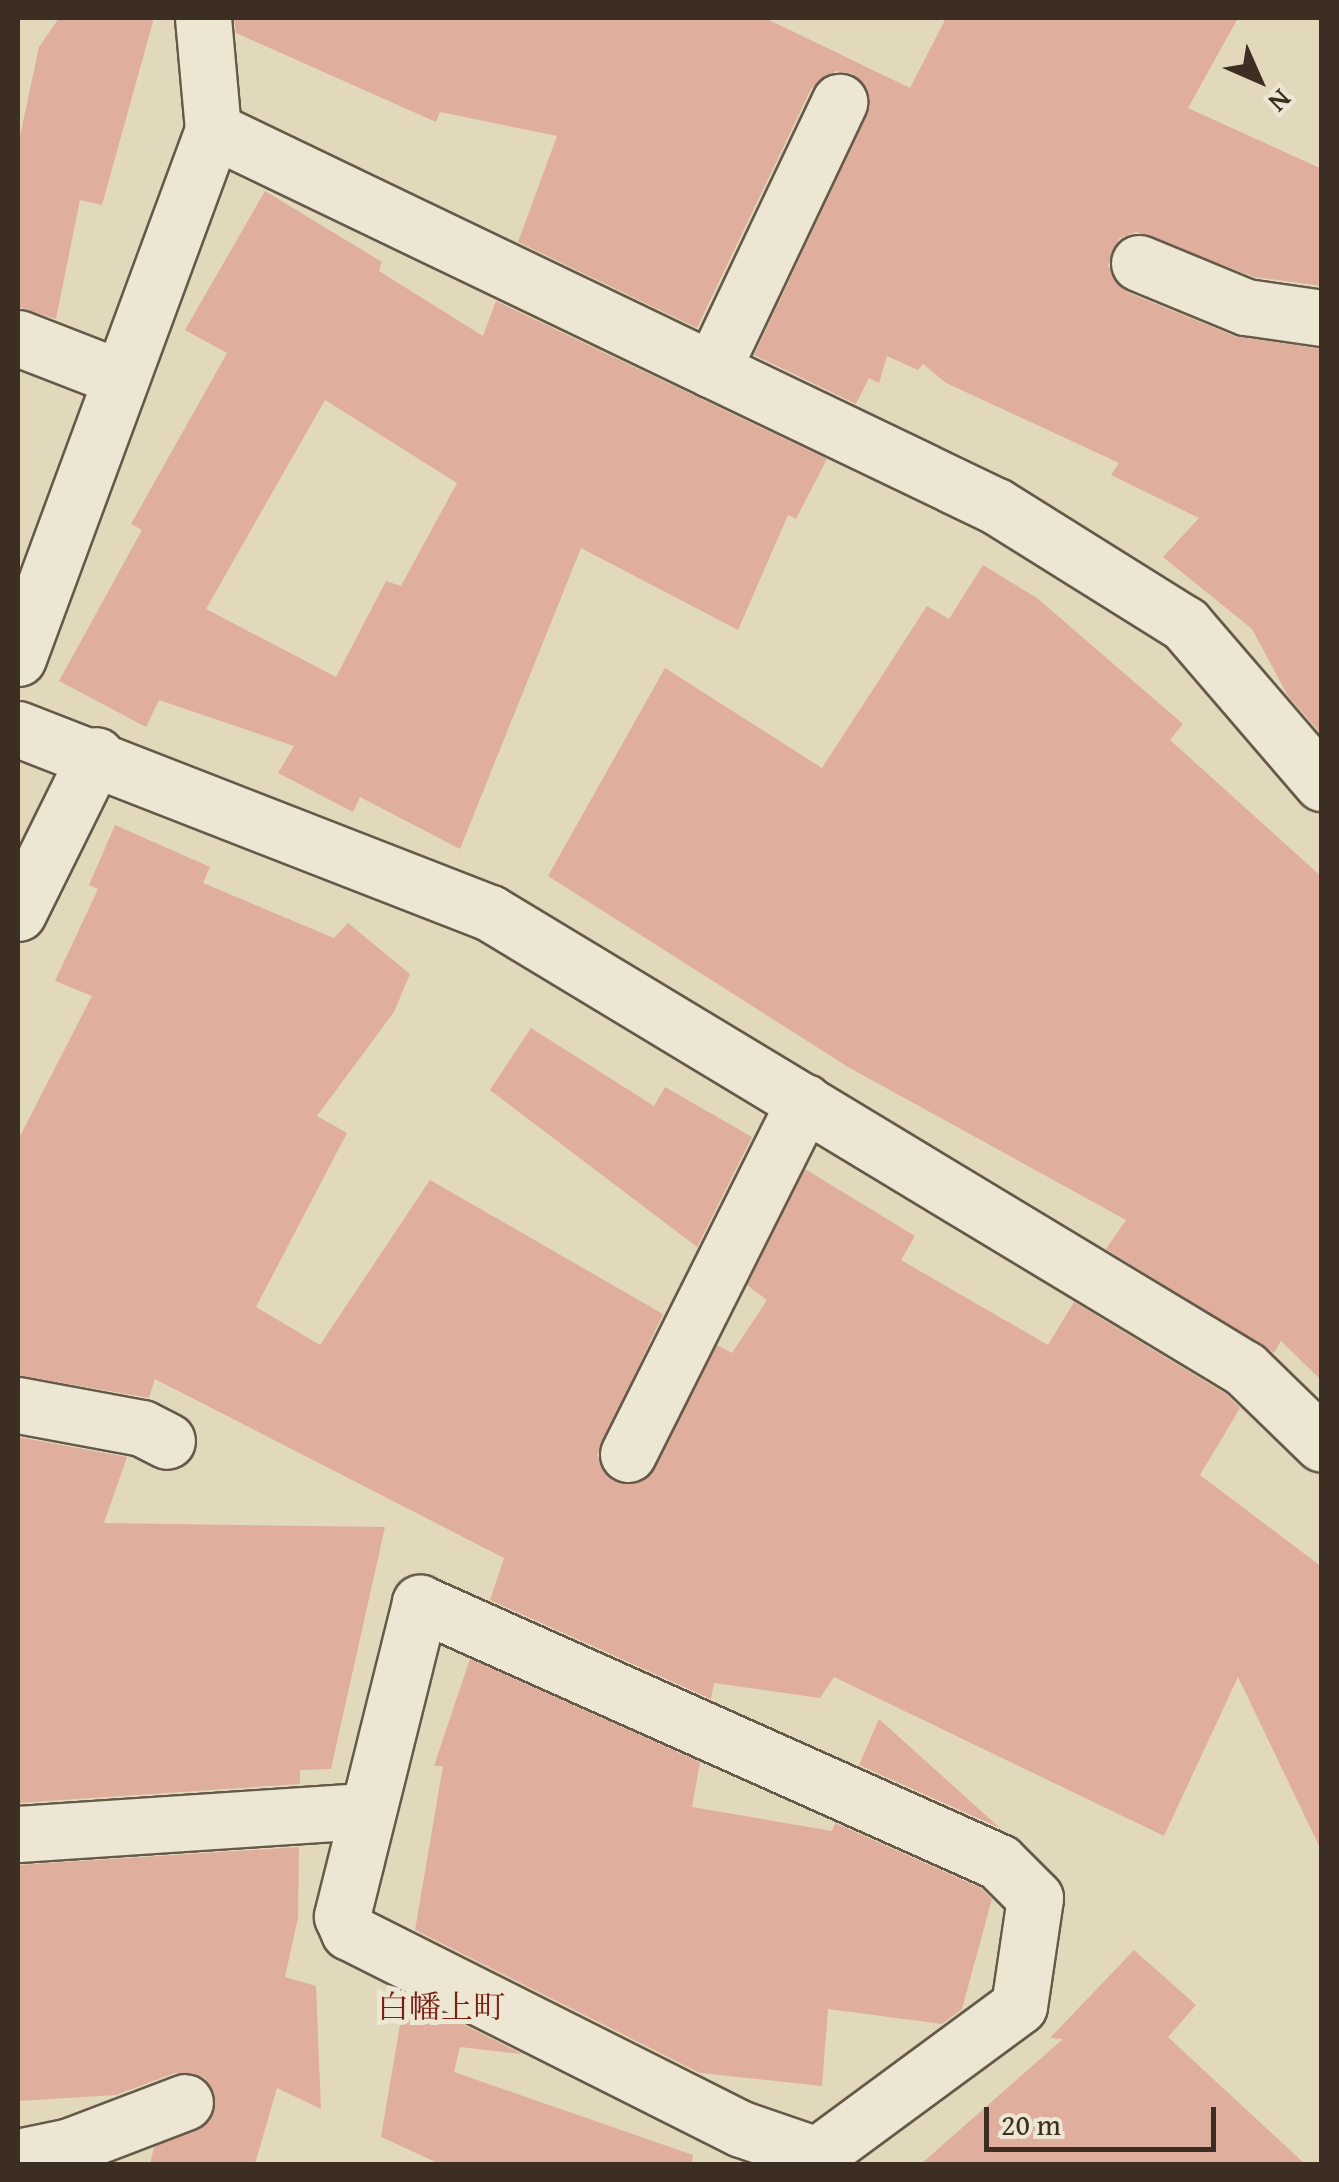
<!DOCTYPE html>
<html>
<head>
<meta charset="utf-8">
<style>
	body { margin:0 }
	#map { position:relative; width:1339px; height:2182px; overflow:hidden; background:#e2d9bc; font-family:"Gentium Book Plus","Noto Serif JP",serif }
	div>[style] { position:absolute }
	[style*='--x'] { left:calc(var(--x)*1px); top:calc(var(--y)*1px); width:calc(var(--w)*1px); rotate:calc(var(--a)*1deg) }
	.building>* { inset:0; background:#e0ae9c }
	.roads { filter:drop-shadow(2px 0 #665949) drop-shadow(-2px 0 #665949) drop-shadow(0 2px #665949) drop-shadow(0 -2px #665949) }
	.minor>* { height:55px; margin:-27.5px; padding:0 27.5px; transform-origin:27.5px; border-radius:27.5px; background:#ece6d3 }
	span { translate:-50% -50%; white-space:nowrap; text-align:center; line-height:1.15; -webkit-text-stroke:10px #ece6d3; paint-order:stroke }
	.neighbourhood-label { font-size:32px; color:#7a1f14 }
	.frame { position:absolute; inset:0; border:20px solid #3c2e23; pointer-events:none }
	.north { position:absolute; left:1209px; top:30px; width:100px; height:100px; -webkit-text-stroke:8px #ece6d3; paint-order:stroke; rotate:135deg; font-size:28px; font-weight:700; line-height:40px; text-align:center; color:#3c2e23 }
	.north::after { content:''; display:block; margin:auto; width:35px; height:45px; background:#3c2e23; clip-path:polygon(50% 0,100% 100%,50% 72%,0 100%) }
	.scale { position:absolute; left:984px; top:2107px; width:232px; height:45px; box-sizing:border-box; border:5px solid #3c2e23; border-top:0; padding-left:12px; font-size:30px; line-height:35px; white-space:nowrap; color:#3c2e23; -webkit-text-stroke:8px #ece6d3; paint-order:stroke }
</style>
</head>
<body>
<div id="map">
	<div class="building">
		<i style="clip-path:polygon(59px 18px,154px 18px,102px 205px,80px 200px,56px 319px,18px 307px,18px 145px,39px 47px)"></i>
		<i style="clip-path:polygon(234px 18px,765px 18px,910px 88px,946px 18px,1238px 18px,1188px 108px,1322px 169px,1322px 286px,1254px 277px,1136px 232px,1119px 239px,1108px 266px,1127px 292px,1234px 336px,1322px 349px,1322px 735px,1288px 696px,1252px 629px,1163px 557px,1199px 518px,1111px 475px,1119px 463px,946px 383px,923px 364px,918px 370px,887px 356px,879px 383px,869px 378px,856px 404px,754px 355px,867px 115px,870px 98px,853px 74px,836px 71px,811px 89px,697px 328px,518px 242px,557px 136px,440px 112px,436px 122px,236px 33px)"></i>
		<i style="clip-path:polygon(evenodd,265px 191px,382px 262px,379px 271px,483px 336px,496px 301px,827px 459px,796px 519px,788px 515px,738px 630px,581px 548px,460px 849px,360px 797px,353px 812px,278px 773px,294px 746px,159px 700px,146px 727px,59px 681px,142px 530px,131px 524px,227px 353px,185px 330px,265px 191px,325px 400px,457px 483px,401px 586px,386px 581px,336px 677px,206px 609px,325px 400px)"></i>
		<i style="clip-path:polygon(983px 565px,1037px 598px,1183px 724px,1170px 740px,1322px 877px,1322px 1381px,1281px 1341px,1274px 1353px,1106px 1249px,1126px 1220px,848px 1067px,548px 876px,665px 668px,822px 768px,927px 606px,949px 619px)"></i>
		<i style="clip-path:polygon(115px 825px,210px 867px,203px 883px,334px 938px,348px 923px,410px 974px,394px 1012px,317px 1116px,347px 1133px,256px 1307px,320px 1345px,430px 1180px,663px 1314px,597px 1455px,613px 1481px,644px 1480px,717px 1345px,732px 1353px,767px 1300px,747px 1285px,805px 1169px,915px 1236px,901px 1260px,1048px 1345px,1074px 1302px,1226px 1394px,1240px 1408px,1200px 1475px,1322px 1567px,1322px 1852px,1238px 1677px,1164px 1836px,834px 1677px,820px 1698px,714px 1683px,711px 1699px,490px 1600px,504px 1558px,155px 1379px,149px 1398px,18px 1375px,18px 1140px,92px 996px,55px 981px,98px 889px,89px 885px)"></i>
		<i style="clip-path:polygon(531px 1028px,654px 1106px,665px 1087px,752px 1137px,697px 1247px,490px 1090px)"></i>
		<i style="clip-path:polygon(18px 1437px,127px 1457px,104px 1523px,385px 1527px,331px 1769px,300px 1770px,300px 1784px,18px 1803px)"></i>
		<i style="clip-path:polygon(470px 1659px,700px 1762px,692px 1807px,832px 1831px,835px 1823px,981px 1888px,992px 1899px,962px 2009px,942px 2024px,828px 2009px,822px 2086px,700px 2073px,415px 1930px,443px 1766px,434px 1766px)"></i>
		<i style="clip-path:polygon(879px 1719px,1000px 1828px,859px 1765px)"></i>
		<i style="clip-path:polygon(299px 1847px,298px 1918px,285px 1977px,316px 1986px,321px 2109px,277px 2088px,255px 2164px,150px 2164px,154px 2147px,210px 2121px,214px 2092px,204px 2077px,175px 2073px,116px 2095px,18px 2101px,18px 1865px)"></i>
		<i style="clip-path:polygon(1134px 1950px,1196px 2005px,1168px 2037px,1305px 2164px,921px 2164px,1063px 2039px,1050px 2038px)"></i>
		<i style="clip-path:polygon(405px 1995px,522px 2054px,460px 2047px,454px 2072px,693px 2155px,692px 2164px,440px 2164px,381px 2137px)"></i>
	</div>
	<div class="roads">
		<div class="minor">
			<i style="--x:213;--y:130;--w:869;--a:25.65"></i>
			<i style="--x:996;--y:506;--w:223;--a:32"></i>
			<i style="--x:1185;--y:624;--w:210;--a:49.3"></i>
			<i style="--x:1139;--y:263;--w:116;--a:22.4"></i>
			<i style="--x:1246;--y:307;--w:77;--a:8.2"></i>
			<i style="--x:18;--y:338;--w:110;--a:21.2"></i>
			<i style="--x:712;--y:370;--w:297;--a:-64.6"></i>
			<i style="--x:18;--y:658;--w:563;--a:-69.73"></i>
			<i style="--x:213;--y:130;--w:112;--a:-95.1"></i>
			<i style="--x:18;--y:729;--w:507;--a:21.3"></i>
			<i style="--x:490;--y:913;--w:882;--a:31.13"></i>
			<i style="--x:1245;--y:1369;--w:107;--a:44.2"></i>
			<i style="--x:18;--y:913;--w:176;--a:-63.7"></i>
			<i style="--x:18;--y:1405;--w:126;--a:10.5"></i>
			<i style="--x:142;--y:1428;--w:28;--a:27"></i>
			<i style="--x:628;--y:1454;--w:394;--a:-63.4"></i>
			<i style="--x:420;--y:1603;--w:634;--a:24.1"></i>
			<i style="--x:999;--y:1862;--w:51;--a:45"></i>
			<i style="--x:1035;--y:1898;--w:109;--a:98.4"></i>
			<i style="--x:1019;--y:2006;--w:251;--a:143.6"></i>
			<i style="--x:817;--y:2155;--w:80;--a:-161.1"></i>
			<i style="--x:741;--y:2129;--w:439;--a:-153.3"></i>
			<i style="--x:349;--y:1932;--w:17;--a:-114"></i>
			<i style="--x:342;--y:1916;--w:323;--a:-76"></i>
			<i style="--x:18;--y:1834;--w:349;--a:-3.8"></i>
			<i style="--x:70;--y:2146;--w:123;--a:-20.9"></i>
			<i style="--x:18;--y:2157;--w:53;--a:-11.9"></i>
			<i style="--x:70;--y:2146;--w:18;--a:87"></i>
		</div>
	</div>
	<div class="neighbourhood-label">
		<span style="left:441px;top:2007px">白幡上町</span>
	</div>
	<div class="frame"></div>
	<div class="north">N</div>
	<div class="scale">20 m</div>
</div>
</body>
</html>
